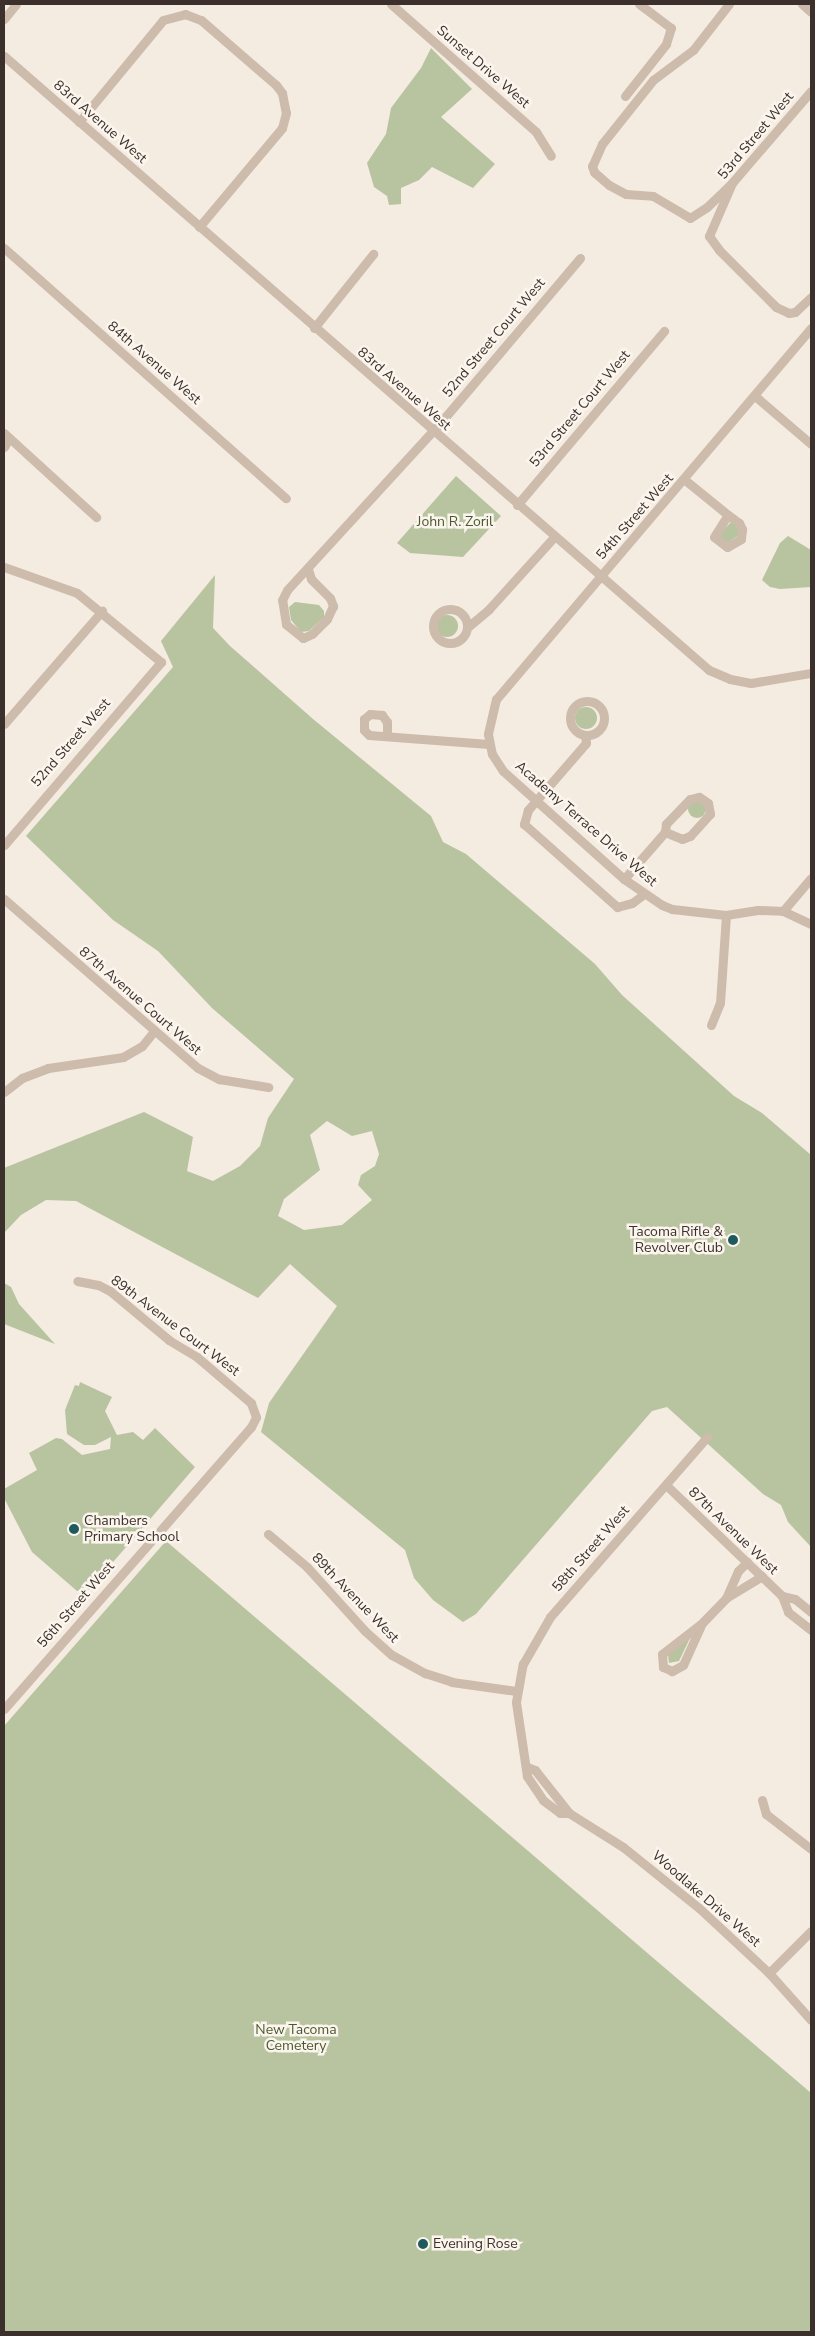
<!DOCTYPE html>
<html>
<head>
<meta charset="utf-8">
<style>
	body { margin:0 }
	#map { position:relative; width:815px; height:2336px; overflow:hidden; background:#f4ebe1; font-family:"Nunito Sans",sans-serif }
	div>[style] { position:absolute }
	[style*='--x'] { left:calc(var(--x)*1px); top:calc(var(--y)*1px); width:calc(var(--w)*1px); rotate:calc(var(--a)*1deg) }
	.green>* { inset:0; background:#b8c4a0 }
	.round { border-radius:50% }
	.minor>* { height:9px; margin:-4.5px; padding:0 4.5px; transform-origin:4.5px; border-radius:4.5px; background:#cdbbac }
	.minor>.ring { margin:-4.5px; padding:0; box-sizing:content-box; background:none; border:9px solid #cdbbac; border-radius:50% }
	.dots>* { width:14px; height:14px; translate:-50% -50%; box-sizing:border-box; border:2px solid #fbf5ee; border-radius:50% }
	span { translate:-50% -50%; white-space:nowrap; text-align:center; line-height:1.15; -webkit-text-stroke:5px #fbf5ee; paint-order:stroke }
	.street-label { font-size:14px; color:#3b302b }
	.park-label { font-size:14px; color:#4a5a2e }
	.poi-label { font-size:14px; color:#3b302b }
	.right { translate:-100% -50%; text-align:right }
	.left { translate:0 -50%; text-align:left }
	.frame { position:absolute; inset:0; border:5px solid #3b302b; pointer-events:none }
</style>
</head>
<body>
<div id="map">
	<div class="green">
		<i style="clip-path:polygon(431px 48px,472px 89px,441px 117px,495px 164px,473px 188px,432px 167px,419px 180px,401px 188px,401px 204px,389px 205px,387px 196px,374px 187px,367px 163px,386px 134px,391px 108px,421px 68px)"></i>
		<i style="clip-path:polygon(456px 476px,501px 516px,463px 557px,410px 553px,397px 543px)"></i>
		<i style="clip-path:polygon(731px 522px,739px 527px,739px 535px,726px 544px,718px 536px)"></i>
		<i style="clip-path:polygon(788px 536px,811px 550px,811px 587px,780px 589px,770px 587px,762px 580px,780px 543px)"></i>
		<i style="clip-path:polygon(evenodd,215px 575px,213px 628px,230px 646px,313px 719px,431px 816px,443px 842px,466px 854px,595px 964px,622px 995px,734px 1096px,762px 1113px,811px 1155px,811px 1547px,788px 1522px,781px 1505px,763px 1494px,667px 1407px,652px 1411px,476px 1614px,463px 1622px,433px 1600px,414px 1578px,405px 1550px,261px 1432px,269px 1403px,337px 1306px,290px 1264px,258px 1298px,76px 1201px,46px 1200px,21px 1215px,4px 1233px,4px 1168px,144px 1112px,193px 1137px,187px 1171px,213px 1181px,240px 1166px,260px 1146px,268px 1118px,294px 1079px,212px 1008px,158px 951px,113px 920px,26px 836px,173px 667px,161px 641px,215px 575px,327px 1121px,352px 1136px,372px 1131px,379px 1154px,375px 1166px,361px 1175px,358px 1185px,372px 1200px,342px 1225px,304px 1230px,278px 1216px,284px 1199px,320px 1170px,310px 1135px,327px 1121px)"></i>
		<i style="clip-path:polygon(295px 602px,319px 605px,324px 611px,324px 617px,309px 631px,301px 632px,291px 620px,289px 607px)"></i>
		<i class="round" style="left:436px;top:615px;width:22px;height:22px"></i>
		<i class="round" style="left:575px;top:707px;width:22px;height:22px"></i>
		<i class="round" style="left:688px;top:800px;width:18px;height:18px"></i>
		<i style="clip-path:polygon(4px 1283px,11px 1287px,19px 1304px,55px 1344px,4px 1324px)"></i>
		<i style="clip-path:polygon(80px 1382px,112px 1397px,105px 1411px,117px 1435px,133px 1432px,143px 1440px,155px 1428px,195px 1467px,89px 1590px,77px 1591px,32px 1552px,4px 1498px,4px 1489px,37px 1470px,29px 1453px,56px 1438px,62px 1439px,82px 1455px,110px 1449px,111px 1437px,95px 1445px,84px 1445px,67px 1434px,65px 1410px,75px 1385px,79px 1386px)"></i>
		<i style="clip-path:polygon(166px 1541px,811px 2093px,811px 2332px,4px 2332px,4px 1726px)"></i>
		<i style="clip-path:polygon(692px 1634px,679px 1661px,669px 1663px,668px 1655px)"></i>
	</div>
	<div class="minor">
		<i style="--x:391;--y:4;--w:193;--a:41.4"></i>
		<i style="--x:536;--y:132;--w:28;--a:58"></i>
		<i style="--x:729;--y:4;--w:58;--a:128"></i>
		<i style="--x:693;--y:50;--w:50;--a:143.1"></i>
		<i style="--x:653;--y:80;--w:82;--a:128.6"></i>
		<i style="--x:602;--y:144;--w:24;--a:114"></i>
		<i style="--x:592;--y:166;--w:6;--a:72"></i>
		<i style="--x:594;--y:172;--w:20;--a:41"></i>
		<i style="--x:609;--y:185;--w:19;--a:28"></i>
		<i style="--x:626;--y:194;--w:27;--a:4"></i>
		<i style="--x:653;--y:196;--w:43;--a:30.7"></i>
		<i style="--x:690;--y:218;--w:20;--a:-33"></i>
		<i style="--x:707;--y:207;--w:35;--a:-44"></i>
		<i style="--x:802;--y:4;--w:12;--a:42"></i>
		<i style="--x:4;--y:19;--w:19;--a:-51"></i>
		<i style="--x:4;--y:56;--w:935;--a:41.05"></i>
		<i style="--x:709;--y:670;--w:23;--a:23"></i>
		<i style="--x:730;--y:679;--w:21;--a:11"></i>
		<i style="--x:751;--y:683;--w:61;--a:-9.5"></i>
		<i style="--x:811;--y:91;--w:121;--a:130.7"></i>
		<i style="--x:732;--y:183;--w:58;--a:113.5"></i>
		<i style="--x:709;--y:236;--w:17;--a:54"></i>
		<i style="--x:719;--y:250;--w:81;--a:45"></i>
		<i style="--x:776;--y:307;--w:14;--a:25"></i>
		<i style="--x:789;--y:313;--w:6;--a:-9"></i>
		<i style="--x:795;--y:312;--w:22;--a:-43"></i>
		<i style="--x:625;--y:96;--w:66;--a:-51.7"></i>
		<i style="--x:666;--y:44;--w:17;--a:-73"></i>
		<i style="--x:671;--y:28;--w:40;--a:-143"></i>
		<i style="--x:79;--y:122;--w:132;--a:-50.5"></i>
		<i style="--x:163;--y:20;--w:23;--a:-15"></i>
		<i style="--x:185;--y:14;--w:17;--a:21"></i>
		<i style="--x:201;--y:20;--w:99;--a:40.9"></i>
		<i style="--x:276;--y:85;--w:10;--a:53"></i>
		<i style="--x:282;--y:93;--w:20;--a:79"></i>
		<i style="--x:286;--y:113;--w:16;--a:105"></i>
		<i style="--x:282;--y:128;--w:129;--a:130"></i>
		<i style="--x:4;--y:248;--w:377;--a:41.6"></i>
		<i style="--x:314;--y:328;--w:95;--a:-51.4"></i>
		<i style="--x:811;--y:328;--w:487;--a:130.3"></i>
		<i style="--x:496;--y:699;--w:36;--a:103"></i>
		<i style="--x:488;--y:734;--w:20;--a:79"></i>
		<i style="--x:492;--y:754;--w:20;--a:57"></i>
		<i style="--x:503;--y:771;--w:162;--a:41.8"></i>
		<i style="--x:624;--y:879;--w:46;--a:34.4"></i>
		<i style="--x:662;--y:905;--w:11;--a:22"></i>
		<i style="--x:672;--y:909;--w:54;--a:6.3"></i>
		<i style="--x:726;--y:915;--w:32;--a:-9"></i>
		<i style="--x:758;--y:910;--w:25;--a:2"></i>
		<i style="--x:783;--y:911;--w:31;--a:25"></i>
		<i style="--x:755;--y:396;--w:74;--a:40.6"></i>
		<i style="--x:4;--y:433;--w:125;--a:42.4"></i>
		<i style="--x:4;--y:447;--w:10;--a:-61"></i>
		<i style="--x:685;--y:480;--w:55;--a:39.1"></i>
		<i style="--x:728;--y:515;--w:14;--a:36"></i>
		<i style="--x:739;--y:523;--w:7;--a:63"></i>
		<i style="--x:742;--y:529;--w:10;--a:96"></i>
		<i style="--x:741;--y:539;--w:16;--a:150"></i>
		<i style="--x:727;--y:547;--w:16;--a:-142"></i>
		<i style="--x:714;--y:537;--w:26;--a:-58"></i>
		<i style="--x:517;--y:505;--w:228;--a:-49.8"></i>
		<i style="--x:4;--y:567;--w:77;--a:19.6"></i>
		<i style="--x:77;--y:593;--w:109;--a:39.4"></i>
		<i style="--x:161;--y:662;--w:241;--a:130.6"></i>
		<i style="--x:308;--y:569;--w:10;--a:73"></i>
		<i style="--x:311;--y:579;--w:27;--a:45"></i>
		<i style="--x:330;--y:598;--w:9;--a:69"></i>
		<i style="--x:333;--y:606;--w:14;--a:115"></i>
		<i style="--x:327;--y:619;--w:21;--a:135"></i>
		<i style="--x:312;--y:634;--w:10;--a:156"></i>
		<i style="--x:303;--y:638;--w:22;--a:-141"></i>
		<i style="--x:286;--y:624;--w:24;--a:-99"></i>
		<i style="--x:282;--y:600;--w:11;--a:-63"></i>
		<i style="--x:287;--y:590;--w:228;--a:-47.5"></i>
		<i style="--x:441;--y:422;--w:215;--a:-49.7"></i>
		<i class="ring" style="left:433px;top:609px;width:25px;height:25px"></i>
		<i style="--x:469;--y:626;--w:26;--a:-40"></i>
		<i style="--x:489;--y:609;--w:97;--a:-47.9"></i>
		<i class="ring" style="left:570px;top:701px;width:25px;height:25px"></i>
		<i style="--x:4;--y:724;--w:150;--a:-49.1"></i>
		<i style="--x:387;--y:735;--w:13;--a:-90"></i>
		<i style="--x:387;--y:722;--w:9;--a:-126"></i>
		<i style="--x:382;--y:715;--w:12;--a:-175"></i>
		<i style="--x:370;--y:714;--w:8;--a:140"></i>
		<i style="--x:364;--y:719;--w:11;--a:90"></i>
		<i style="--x:364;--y:730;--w:7;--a:45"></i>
		<i style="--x:369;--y:735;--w:120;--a:4.3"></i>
		<i style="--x:585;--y:735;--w:8;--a:83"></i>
		<i style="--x:586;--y:743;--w:89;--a:130.9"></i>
		<i style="--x:528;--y:810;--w:15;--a:106"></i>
		<i style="--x:524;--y:824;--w:125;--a:41.7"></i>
		<i style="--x:617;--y:907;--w:16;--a:-15"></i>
		<i style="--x:632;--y:903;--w:15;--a:-37"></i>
		<i style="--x:624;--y:879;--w:62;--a:-48.9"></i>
		<i style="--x:665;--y:832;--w:18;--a:22"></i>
		<i style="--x:682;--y:839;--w:9;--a:-21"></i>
		<i style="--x:690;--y:836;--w:30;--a:-48"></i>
		<i style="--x:710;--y:814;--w:11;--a:-100"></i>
		<i style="--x:708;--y:803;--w:11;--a:-146"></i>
		<i style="--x:699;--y:797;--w:9;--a:167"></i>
		<i style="--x:690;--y:799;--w:35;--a:134"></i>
		<i style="--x:666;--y:824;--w:8;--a:97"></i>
		<i style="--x:4;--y:899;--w:257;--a:41.1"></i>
		<i style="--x:198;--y:1068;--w:24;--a:28"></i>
		<i style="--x:219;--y:1079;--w:50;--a:9.3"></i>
		<i style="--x:783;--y:911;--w:43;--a:-49.7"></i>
		<i style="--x:711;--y:1025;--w:24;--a:-68"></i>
		<i style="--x:720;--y:1003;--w:88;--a:-86.1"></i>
		<i style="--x:4;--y:1092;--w:23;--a:-38"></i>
		<i style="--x:22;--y:1078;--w:28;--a:-21"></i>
		<i style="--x:48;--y:1068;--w:76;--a:-8.3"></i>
		<i style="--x:123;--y:1057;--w:22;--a:-30"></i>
		<i style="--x:142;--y:1046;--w:19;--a:-51"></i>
		<i style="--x:666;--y:1485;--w:161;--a:43.7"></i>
		<i style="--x:782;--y:1596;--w:17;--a:69"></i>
		<i style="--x:788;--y:1612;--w:29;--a:38"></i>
		<i style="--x:268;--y:1534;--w:51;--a:40.2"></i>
		<i style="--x:307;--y:1567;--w:86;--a:47.8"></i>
		<i style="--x:365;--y:1631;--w:36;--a:42"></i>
		<i style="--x:392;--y:1655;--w:38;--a:29"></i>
		<i style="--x:425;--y:1673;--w:28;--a:18"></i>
		<i style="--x:452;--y:1682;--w:65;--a:8"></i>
		<i style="--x:782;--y:1596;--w:13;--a:13"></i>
		<i style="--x:795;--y:1599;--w:21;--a:39"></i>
		<i style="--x:726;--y:1598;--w:42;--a:-31.4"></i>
		<i style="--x:702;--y:1623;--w:46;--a:114.3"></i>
		<i style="--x:683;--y:1665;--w:13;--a:151"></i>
		<i style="--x:672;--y:1671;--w:10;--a:-156"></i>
		<i style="--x:663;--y:1667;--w:13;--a:-94"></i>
		<i style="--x:662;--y:1654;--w:51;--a:-37.8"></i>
		<i style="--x:702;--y:1623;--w:35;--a:-46"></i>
		<i style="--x:726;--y:1598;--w:30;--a:-66"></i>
		<i style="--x:738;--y:1571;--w:13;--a:-45"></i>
		<i style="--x:4;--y:1709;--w:375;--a:-48.8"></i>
		<i style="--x:251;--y:1427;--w:11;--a:-63"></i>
		<i style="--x:256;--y:1417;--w:15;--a:-110"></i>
		<i style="--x:251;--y:1403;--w:71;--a:-139.6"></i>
		<i style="--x:197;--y:1357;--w:33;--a:-149"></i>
		<i style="--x:169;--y:1340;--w:77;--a:-140.3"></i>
		<i style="--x:110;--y:1291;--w:13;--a:-153"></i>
		<i style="--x:98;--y:1285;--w:21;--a:-169"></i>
		<i style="--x:527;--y:1767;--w:9;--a:21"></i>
		<i style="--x:535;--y:1770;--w:55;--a:51.7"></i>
		<i style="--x:569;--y:1813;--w:64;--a:32.2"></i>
		<i style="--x:623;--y:1847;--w:97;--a:38.8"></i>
		<i style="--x:699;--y:1908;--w:96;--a:42.9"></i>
		<i style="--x:769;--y:1973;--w:63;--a:48.2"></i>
		<i style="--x:762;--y:1800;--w:15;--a:74"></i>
		<i style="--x:766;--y:1814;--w:57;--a:37.9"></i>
		<i style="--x:569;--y:1813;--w:9;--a:180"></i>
		<i style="--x:560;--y:1813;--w:21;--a:-143"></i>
		<i style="--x:543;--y:1800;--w:29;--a:-124"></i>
		<i style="--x:527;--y:1776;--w:75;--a:-98.5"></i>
		<i style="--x:516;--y:1702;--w:39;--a:-80"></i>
		<i style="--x:523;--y:1664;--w:54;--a:-60.1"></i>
		<i style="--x:550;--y:1617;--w:239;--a:-48.9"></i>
		<i style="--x:769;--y:1973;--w:59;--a:-45"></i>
	</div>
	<div class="dots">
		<i style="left:733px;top:1240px;background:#1f5a5e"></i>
		<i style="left:74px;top:1529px;background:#1f5a5e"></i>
		<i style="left:423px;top:2244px;background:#1f5a5e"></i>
	</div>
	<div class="street-label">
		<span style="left:483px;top:67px;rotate:41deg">Sunset Drive West</span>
		<span style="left:100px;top:122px;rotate:41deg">83rd Avenue West</span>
		<span style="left:756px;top:136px;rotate:-50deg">53rd Street West</span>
		<span style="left:494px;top:338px;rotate:-50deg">52nd Street Court West</span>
		<span style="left:154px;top:363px;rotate:41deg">84th Avenue West</span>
		<span style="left:404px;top:389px;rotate:41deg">83rd Avenue West</span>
		<span style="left:580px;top:409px;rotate:-50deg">53rd Street Court West</span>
		<span style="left:635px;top:517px;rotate:-49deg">54th Street West</span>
		<span style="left:71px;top:743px;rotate:-49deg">52nd Street West</span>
		<span style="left:586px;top:824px;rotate:41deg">Academy Terrace Drive West</span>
		<span style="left:140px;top:1001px;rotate:41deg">87th Avenue Court West</span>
		<span style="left:175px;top:1326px;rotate:37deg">89th Avenue Court West</span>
		<span style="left:733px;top:1531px;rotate:44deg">87th Avenue West</span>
		<span style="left:591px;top:1549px;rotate:-49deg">58th Street West</span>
		<span style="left:355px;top:1598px;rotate:46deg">89th Avenue West</span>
		<span style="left:76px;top:1605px;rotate:-49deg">56th Street West</span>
		<span style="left:706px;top:1899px;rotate:41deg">Woodlake Drive West</span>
	</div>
	<div class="park-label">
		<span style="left:455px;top:522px">John R. Zoril</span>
		<span style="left:296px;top:2038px">New Tacoma<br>Cemetery</span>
	</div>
	<div class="poi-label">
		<span class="right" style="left:723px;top:1240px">Tacoma Rifle &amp;<br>Revolver Club</span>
		<span class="left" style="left:84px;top:1529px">Chambers<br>Primary School</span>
		<span class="left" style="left:433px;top:2244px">Evening Rose</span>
	</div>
	<div class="frame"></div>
</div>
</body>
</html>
